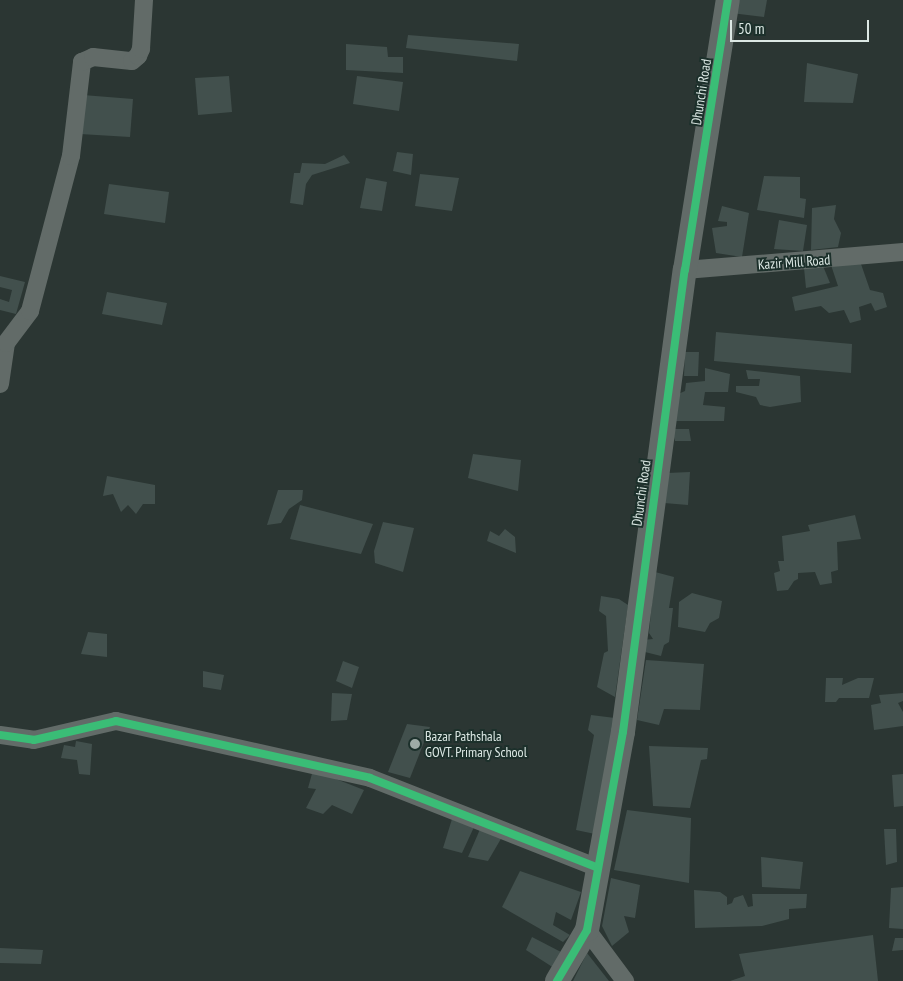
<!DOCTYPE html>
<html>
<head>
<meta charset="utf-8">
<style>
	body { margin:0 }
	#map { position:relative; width:903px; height:981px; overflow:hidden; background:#2b3633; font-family:"PT Sans Narrow",sans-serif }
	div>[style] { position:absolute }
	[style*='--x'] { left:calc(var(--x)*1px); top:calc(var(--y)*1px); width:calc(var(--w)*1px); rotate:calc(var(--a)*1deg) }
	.building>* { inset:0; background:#42504d }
	.street>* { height:18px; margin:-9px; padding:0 9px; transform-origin:9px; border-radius:9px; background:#626b68 }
	.secondary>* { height:24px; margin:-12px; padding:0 12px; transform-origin:12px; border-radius:12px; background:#626b68 }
	.cycleway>* { height:8px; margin:-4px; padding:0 4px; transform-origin:4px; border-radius:4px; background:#3abd76 }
	.dots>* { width:14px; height:14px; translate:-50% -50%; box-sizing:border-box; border:2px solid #1c302b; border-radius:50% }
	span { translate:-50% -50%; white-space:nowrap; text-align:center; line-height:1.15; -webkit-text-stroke:4px #1c302b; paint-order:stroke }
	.street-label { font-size:14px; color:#dce8e4 }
	.poi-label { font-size:14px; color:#dce8e4 }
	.left { translate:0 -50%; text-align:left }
	.scale { position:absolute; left:730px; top:20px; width:139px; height:22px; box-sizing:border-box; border:2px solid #dce8e4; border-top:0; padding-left:6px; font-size:15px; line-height:18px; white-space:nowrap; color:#dce8e4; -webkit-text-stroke:4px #1c302b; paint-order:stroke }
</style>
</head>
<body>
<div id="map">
	<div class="building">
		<i style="clip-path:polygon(734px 0,767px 0,764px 17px,731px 13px)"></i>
		<i style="clip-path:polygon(408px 35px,519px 44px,517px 61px,406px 48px)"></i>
		<i style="clip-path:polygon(346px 44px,387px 47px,388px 57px,403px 57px,403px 73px,346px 70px)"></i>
		<i style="clip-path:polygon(807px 63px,858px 74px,853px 103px,804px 102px)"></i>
		<i style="clip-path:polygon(229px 76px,232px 112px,198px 115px,195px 78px)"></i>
		<i style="clip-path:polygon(357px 76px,403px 82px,399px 111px,353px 104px)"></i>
		<i style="clip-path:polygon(83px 95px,133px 99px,130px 137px,80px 134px)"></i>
		<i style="clip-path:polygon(397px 152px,413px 154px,411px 175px,393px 171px)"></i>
		<i style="clip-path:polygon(344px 155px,350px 163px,312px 175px,306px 184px,303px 205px,290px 203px,294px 173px,300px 173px,302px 163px,325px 164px)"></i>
		<i style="clip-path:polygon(420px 174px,459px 178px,452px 211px,415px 206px)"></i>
		<i style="clip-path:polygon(764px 176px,800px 177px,800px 198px,806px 199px,804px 218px,757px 210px)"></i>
		<i style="clip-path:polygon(366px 178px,387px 182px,382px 211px,360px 208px)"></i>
		<i style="clip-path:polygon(109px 184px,169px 192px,165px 223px,104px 214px)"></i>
		<i style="clip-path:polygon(836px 205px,834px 219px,841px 233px,838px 247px,811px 250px,812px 208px)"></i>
		<i style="clip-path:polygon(722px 206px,749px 213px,742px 257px,716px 253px,712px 228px,727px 226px,727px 222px,718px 221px)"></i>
		<i style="clip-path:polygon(779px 220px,807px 225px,803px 251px,774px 249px)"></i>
		<i style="clip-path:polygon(861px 264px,870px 290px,883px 293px,887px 307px,875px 311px,871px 303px,859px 307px,861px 320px,850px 323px,844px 310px,829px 313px,821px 306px,795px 311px,792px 297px,838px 286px,831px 265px)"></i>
		<i style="clip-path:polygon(823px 266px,830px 283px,806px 288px,804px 268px)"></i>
		<i style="clip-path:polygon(0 276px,25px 282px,16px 314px,0 310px,0 299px,9px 302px,12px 290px,0 287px)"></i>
		<i style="clip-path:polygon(107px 292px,167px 303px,162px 325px,102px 314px)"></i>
		<i style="clip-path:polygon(716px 332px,852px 344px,851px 373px,714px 361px)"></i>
		<i style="clip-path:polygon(685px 352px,699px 352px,698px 376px,684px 376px)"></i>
		<i style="clip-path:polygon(705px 368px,730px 374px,728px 392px,705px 392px,703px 405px,725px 407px,724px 421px,674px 421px,676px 395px,685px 391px,686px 383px,705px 381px)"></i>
		<i style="clip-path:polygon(746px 370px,800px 376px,801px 402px,770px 407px,760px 405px,756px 397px,736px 392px,736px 386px,759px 386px,760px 379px,748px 379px)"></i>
		<i style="clip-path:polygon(672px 429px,689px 429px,691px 441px,675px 441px)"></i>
		<i style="clip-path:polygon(473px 454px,521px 460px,518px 491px,468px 478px)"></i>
		<i style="clip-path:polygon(690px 472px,688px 505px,664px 503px,667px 473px)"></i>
		<i style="clip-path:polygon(107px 476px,155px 485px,155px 504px,143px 504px,136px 514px,128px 505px,121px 512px,113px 494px,103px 496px)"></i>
		<i style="clip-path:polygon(278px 490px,303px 490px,302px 500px,289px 509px,281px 523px,267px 525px)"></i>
		<i style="clip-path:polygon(300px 505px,373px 524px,361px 554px,290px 539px)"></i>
		<i style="clip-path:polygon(855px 515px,861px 539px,837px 542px,838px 570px,831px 572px,832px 583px,820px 585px,815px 572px,798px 573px,798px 579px,794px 581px,788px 590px,777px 591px,774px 573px,780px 571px,778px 561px,784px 561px,782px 536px,810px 531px,808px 525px)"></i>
		<i style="clip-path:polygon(383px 522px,414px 528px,403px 572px,375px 563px,374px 551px)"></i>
		<i style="clip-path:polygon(505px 529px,515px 537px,516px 553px,487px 541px,490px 531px,499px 536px)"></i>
		<i style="clip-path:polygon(655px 572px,674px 577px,669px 608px,673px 608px,669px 642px,664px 645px,661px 656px,645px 652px,643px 640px,653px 639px,649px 633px)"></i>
		<i style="clip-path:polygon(692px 593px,722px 601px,719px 618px,710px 623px,705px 632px,678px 627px,679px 602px)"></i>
		<i style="clip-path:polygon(601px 596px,619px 599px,628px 605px,615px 697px,597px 687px,604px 653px,608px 651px,606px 616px,599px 611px)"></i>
		<i style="clip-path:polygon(88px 632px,107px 634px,107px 657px,81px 654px)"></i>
		<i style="clip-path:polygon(646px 660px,704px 664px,700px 710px,664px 709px,659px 725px,637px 720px)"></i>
		<i style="clip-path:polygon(343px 661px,359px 667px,352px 688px,336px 681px)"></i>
		<i style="clip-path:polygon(203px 671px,224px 675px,221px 690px,203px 687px)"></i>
		<i style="clip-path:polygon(826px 678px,843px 678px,842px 685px,858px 678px,874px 678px,869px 698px,839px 698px,836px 702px,825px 702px)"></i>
		<i style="clip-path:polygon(332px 693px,352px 694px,347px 720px,331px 721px)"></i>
		<i style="clip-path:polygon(903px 693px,903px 701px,898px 703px,903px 712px,903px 726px,874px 730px,871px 705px,881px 703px,879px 695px)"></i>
		<i style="clip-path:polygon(591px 715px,615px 718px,595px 834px,576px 830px,594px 735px,588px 730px)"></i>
		<i style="clip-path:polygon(407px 724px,430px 727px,410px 778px,388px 772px)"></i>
		<i style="clip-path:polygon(76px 741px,92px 744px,90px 775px,79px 774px,77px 760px,61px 758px,64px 745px,75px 747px)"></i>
		<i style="clip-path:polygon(649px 746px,708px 748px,707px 759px,701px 760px,690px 808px,653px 806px)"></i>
		<i style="clip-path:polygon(313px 770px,364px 790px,352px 814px,332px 805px,323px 814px,306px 808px,316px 789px,308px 788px)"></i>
		<i style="clip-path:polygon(903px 774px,903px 806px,894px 807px,892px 775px)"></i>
		<i style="clip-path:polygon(627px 810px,691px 818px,689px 883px,614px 870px)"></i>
		<i style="clip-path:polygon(452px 819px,474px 827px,462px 853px,443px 848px)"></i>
		<i style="clip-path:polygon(481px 827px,502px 837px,488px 861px,468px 857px)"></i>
		<i style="clip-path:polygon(884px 829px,896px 829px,897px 862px,886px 865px)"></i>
		<i style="clip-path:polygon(761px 857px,803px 862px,800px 889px,762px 887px)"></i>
		<i style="clip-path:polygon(520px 871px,581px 892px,571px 920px,556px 912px,553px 925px,570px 935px,563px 942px,502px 907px)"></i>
		<i style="clip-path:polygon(611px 878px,640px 885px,635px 918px,624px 916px,629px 932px,612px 946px,602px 926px)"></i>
		<i style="clip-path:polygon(903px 887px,903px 929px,889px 928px,891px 888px)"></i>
		<i style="clip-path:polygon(694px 890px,720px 892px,727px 897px,727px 905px,732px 903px,734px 898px,743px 895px,748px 907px,753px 906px,752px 894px,807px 894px,806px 908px,789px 909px,789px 919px,762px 926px,695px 928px)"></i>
		<i style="clip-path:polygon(873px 935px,878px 981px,730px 981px,745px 976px,739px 954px)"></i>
		<i style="clip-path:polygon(532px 937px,561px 952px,554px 968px,526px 950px)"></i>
		<i style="clip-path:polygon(895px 938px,903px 938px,903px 950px,892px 951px)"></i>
		<i style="clip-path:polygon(0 948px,43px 950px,41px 964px,0 963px)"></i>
		<i style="clip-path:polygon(587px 953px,609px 981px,573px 981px)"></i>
	</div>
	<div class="street">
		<i style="--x:685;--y:270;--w:219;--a:-4.7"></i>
		<i style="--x:0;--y:384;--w:41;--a:-81.7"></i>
		<i style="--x:6;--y:343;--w:40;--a:-53"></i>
		<i style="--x:30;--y:311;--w:160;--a:-75.2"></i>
		<i style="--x:71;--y:156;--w:95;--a:-83.3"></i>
		<i style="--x:82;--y:62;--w:12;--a:-24"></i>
		<i style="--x:93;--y:57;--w:39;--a:6"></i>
		<i style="--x:132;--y:61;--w:8;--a:-40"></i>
		<i style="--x:138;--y:56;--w:8;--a:-67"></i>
		<i style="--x:141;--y:49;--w:49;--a:-86.5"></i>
		<i style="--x:0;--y:735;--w:34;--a:8"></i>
		<i style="--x:34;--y:740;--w:84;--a:-13"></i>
		<i style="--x:116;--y:721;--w:260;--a:12.6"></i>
		<i style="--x:370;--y:778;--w:245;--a:21.5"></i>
		<i style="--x:587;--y:930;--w:64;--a:53.3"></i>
	</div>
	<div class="secondary">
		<i style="--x:557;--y:981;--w:59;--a:-59.5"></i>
		<i style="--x:587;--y:930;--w:201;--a:-79.7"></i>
		<i style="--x:623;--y:732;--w:466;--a:-82.4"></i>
		<i style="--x:685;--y:270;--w:273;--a:-81"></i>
	</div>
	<div class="cycleway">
		<i style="--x:0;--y:735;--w:34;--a:8"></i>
		<i style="--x:34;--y:740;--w:84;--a:-13"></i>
		<i style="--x:116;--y:721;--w:260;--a:12.6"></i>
		<i style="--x:370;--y:778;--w:245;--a:21.5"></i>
		<i style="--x:557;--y:981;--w:59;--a:-59.5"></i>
		<i style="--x:587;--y:930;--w:201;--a:-79.7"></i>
		<i style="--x:623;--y:732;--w:466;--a:-82.4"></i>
		<i style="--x:685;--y:270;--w:273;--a:-81"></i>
	</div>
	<div class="dots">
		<i style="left:415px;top:744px;background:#9eaaa6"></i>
	</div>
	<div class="street-label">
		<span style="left:701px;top:92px;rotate:-81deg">Dhunchi Road</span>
		<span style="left:794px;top:262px;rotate:-4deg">Kazir Mill Road</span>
		<span style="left:641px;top:493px;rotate:-82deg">Dhunchi Road</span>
	</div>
	<div class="poi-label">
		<span class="left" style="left:425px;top:744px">Bazar Pathshala<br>GOVT. Primary School</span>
	</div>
	<div class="scale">50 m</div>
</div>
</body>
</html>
